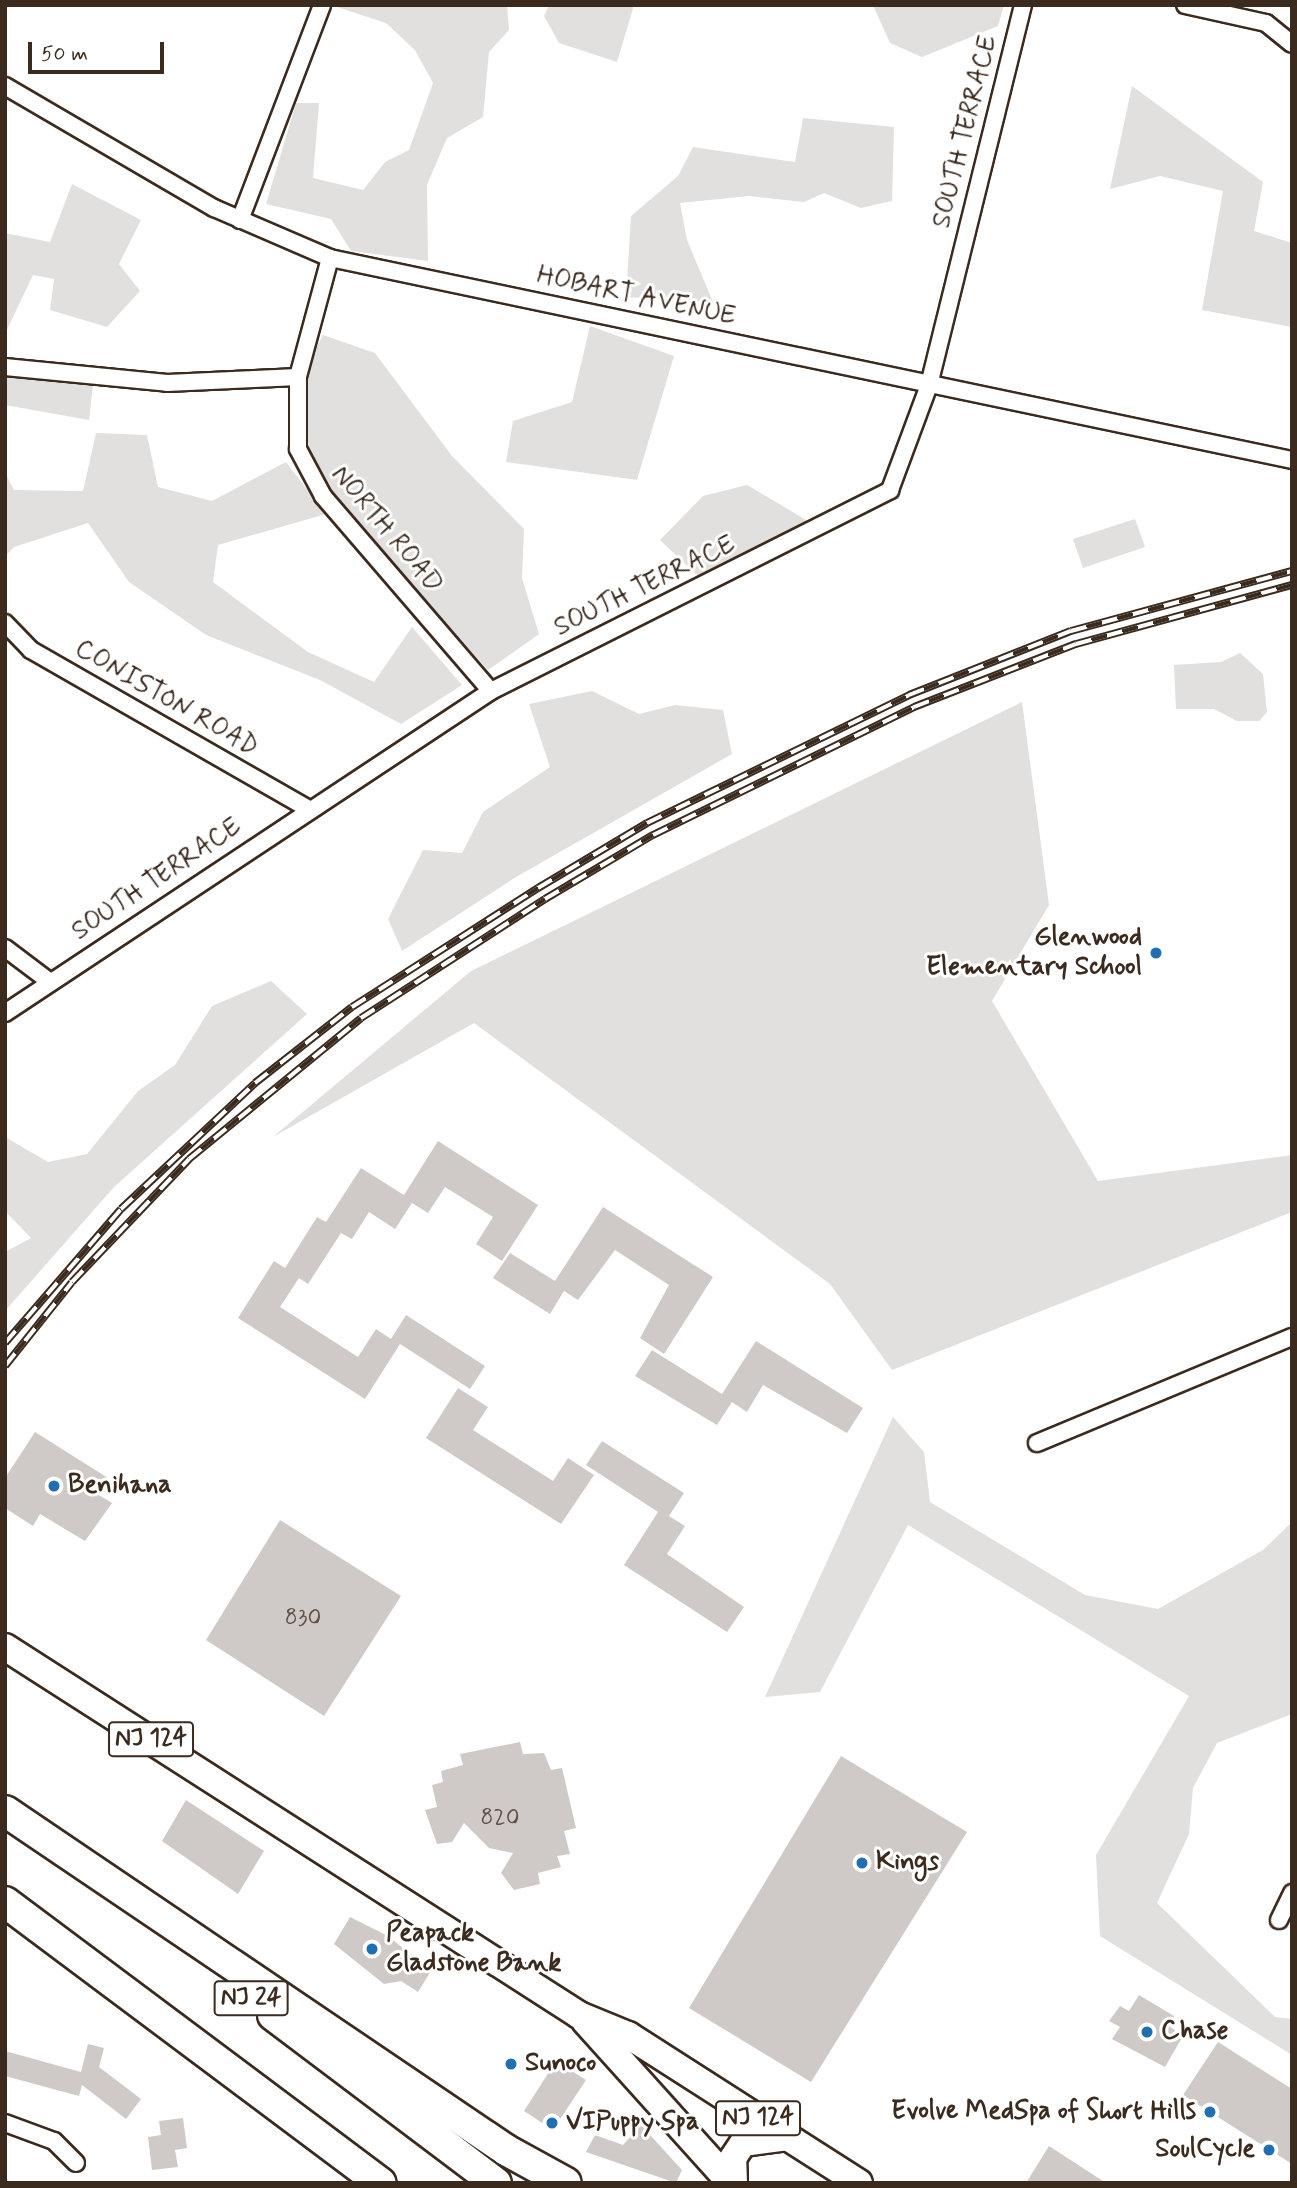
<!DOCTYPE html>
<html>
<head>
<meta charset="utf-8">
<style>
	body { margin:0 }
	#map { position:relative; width:1297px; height:2188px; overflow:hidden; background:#fff; font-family:Mynerve,sans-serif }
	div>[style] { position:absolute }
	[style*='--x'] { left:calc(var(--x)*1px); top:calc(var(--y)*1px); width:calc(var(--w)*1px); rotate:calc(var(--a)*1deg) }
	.green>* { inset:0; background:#e2e0de }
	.building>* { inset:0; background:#cfcac7 }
	.roads { filter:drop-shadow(2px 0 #3b2a1e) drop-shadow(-2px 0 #3b2a1e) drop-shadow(0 2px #3b2a1e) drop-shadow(0 -2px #3b2a1e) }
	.minor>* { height:16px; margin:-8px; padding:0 8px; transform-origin:8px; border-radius:8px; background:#fff }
	.primary>* { height:26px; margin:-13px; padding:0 13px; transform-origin:13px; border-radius:13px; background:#fff }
	.motorway>* { height:30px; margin:-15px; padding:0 15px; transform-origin:15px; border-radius:15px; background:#fff }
	.rail>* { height:8px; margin-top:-4px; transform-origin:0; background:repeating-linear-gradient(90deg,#fff 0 16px,#3b2a1e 0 32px); box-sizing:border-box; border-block:2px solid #3b2a1e }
	.dots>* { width:19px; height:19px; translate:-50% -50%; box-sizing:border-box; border:4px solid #fff; border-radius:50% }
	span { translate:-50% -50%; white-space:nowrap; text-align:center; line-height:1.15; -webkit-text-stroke:6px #fff; paint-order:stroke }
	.number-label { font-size:23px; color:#605248 }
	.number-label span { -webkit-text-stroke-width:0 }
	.shield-label span { padding:2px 5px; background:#fff; border:2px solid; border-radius:5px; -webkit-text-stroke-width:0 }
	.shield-label { font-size:24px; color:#3b2a1e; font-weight:700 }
	.street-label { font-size:26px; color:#3b2a1e }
	.poi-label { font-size:26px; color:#3b2a1e; font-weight:700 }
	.right { translate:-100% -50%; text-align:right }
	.left { translate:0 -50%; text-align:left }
	.frame { position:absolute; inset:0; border:7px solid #3b2a1e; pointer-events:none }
	.scale { position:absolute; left:28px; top:42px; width:136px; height:32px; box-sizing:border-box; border:4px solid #3b2a1e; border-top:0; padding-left:9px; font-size:21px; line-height:24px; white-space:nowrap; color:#3b2a1e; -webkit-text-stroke:5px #fff; paint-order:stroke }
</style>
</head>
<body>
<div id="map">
	<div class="green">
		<i style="clip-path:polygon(331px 5px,507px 5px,509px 30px,489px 52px,483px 117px,447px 138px,427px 185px,428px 261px,351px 251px,331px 219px,266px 204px,296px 103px,319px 103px,313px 178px,363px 190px,385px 162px,409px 150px,433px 83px,415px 50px,386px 23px)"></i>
		<i style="clip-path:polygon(549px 5px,634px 5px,617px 62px,559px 43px,544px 16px)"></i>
		<i style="clip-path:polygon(873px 5px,1004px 5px,998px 26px,922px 57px,890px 43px)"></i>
		<i style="clip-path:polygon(1132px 86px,1263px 182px,1254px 231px,1292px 243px,1291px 327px,1202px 310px,1223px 191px,1160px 176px,1110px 189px)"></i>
		<i style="clip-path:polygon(803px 118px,894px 127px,892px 201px,861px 208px,824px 193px,804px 202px,749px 196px,680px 203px,687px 240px,713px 302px,626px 297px,631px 216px,678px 176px,693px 147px,795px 162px)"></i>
		<i style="clip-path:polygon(72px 184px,141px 220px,119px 264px,140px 291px,107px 327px,50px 310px,54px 279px,33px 275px,5px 334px,5px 233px,50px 242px)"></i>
		<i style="clip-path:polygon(590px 326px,674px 356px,637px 480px,506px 462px,513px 421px,572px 402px)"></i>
		<i style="clip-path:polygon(323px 335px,375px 353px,452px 456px,524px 529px,522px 578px,539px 634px,488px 670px,316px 478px,304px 424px,309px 361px)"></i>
		<i style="clip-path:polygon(5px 377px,93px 385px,89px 420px,5px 405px)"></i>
		<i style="clip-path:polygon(96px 433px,147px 435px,158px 487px,212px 501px,286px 462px,326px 514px,218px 545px,213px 582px,308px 652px,374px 682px,412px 627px,462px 685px,401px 724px,320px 680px,206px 635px,129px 582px,88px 523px,14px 547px,5px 557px,5px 472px,14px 490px,83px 491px)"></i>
		<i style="clip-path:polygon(747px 485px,808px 521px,698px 576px,660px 540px,703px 496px)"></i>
		<i style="clip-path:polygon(1135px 519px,1145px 547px,1083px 568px,1073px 539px)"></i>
		<i style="clip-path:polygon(1240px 653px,1263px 674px,1267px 712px,1259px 721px,1237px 721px,1214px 709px,1176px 709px,1174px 665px,1221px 662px)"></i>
		<i style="clip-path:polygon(592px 691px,639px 714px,675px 705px,723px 710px,732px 754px,516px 877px,402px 951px,388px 919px,423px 850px,462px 853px,483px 812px,550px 767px,529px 704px)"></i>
		<i style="clip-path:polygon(1022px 702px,1049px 905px,992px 1001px,1098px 1181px,1292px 1155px,1292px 1212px,892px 1370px,830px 1284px,474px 1023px,273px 1137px,471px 971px)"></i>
		<i style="clip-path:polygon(271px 981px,307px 1014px,114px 1187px,5px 1311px,5px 1252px,31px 1238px,5px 1211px,5px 1137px,48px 1162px,87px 1154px,138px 1091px,175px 1065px,212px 1006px)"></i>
		<i style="clip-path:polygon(893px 1417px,924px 1452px,930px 1502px,1085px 1595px,1158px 1609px,1263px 1550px,1292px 1522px,1292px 1714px,1217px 1743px,1193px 1788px,1189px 1834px,1157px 1903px,1275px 2017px,1292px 2019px,1292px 2055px,1100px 1936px,1096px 1855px,1189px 1696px,908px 1525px,820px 1692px,765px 1697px)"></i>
	</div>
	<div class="building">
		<i style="clip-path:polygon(438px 1141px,538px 1205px,502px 1261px,476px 1244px,493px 1217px,445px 1187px,428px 1213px,412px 1203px,395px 1229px,369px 1212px,352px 1239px,341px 1233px,308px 1284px,299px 1278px,280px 1307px,358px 1357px,376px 1329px,391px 1339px,406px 1315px,485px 1366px,470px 1389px,400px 1344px,365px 1399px,238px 1318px,274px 1261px,285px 1268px,317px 1217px,326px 1222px,361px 1168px,404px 1195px)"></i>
		<i style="clip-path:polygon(603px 1207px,713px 1277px,664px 1354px,640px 1338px,669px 1285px,615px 1250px,578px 1300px,564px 1291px,550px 1314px,493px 1278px,510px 1253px,555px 1281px)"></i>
		<i style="clip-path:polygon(756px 1341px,863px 1408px,847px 1433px,763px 1385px,747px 1412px,732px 1402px,717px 1425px,635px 1376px,652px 1350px,722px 1394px)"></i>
		<i style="clip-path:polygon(458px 1388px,488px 1407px,473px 1430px,553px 1481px,568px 1458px,594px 1475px,561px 1524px,426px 1438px)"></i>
		<i style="clip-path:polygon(35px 1432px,108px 1478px,97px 1494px,112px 1503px,85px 1541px,40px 1514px,33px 1526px,5px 1508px,5px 1478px)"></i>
		<i style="clip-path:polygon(602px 1441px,684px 1493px,669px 1516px,685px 1526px,667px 1554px,744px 1607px,727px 1632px,624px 1565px,658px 1512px,586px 1465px)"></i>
		<i style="clip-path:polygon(280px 1520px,401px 1596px,324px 1716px,206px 1640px)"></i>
		<i style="clip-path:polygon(520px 1742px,523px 1754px,544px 1753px,551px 1770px,562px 1768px,576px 1828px,564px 1831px,570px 1854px,557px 1856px,561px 1867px,538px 1873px,540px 1884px,514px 1890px,501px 1873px,513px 1853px,489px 1848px,464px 1823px,452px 1842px,437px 1844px,425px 1810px,437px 1807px,432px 1785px,443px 1782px,441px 1771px,463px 1765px,460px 1754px)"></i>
		<i style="clip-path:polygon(841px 1756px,967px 1832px,811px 2082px,689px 2008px)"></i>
		<i style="clip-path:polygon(186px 1800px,264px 1851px,238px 1894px,162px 1841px)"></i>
		<i style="clip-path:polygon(350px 1917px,388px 1936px,431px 1971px,418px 1992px,401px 1981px,384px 1984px,334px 1944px)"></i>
		<i style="clip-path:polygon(1139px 1995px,1174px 2016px,1169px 2026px,1183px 2036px,1165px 2067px,1112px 2039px,1120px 2027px,1109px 2021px,1120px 2006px,1129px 2011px)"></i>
		<i style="clip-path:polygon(1218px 2042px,1292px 2089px,1292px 2164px,1183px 2095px)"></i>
		<i style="clip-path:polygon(88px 2044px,104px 2048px,99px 2067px,141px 2099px,126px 2119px,82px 2085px,79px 2096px,5px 2076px,5px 2051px,81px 2072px)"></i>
		<i style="clip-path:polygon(556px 2061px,586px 2080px,553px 2130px,524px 2111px)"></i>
		<i style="clip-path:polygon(183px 2118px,187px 2148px,175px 2150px,178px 2167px,152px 2170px,148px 2137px,161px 2135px,159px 2121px)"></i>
		<i style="clip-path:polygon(641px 2125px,682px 2170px,676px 2183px,586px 2152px,595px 2135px,623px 2145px)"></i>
		<i style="clip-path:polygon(1049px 2146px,1106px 2183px,1026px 2183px)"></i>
	</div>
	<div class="roads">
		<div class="minor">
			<i style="--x:1185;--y:5;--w:83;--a:12.5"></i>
			<i style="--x:1266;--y:23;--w:33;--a:39"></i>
			<i style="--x:5;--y:86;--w:242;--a:30.3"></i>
			<i style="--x:214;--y:208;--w:126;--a:23.3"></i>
			<i style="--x:330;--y:258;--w:983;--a:11.86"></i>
			<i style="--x:240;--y:220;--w:230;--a:-69.1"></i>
			<i style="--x:330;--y:258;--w:123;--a:105.1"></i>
			<i style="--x:298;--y:377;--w:72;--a:90"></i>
			<i style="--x:298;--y:449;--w:53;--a:62"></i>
			<i style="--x:323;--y:496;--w:257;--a:49.3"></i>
			<i style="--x:5;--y:367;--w:163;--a:5.6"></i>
			<i style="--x:167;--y:383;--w:131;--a:-2.6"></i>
			<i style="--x:5;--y:623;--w:37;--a:46"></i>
			<i style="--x:31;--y:650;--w:320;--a:29.8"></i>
			<i style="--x:5;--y:948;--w:55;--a:36.9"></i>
			<i style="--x:5;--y:1013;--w:583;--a:-33.53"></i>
			<i style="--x:491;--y:691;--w:447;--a:-26.7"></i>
			<i style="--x:890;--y:490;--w:112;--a:-69.6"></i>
			<i style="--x:929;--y:385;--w:391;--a:-76.1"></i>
			<i style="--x:1037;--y:1443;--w:276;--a:-22.6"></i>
			<i style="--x:1279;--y:1920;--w:30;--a:-64"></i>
			<i style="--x:5;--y:2123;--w:52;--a:20.2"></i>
			<i style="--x:54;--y:2141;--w:31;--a:45"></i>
		</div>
		<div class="primary">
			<i style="--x:5;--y:1647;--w:682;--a:32.66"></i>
			<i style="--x:579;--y:2015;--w:53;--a:22.2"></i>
			<i style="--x:628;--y:2035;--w:274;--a:32.6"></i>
			<i style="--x:585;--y:2021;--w:218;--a:48"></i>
			<i style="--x:734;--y:2183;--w:25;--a:-92"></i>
			<i style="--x:733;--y:2158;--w:18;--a:-56"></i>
			<i style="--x:743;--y:2143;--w:45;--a:-7.6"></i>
		</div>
		<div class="motorway">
			<i style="--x:5;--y:1811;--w:605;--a:34.08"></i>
			<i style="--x:506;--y:2150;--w:68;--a:28.8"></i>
			<i style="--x:5;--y:1902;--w:469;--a:36.8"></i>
			<i style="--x:273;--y:2015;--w:279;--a:37"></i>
		</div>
	</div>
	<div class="rail">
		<i style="--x:5;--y:1343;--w:177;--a:-49.1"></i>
		<i style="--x:121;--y:1209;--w:184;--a:-43.2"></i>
		<i style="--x:255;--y:1083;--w:123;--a:-38.1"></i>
		<i style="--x:352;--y:1007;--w:221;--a:-32.6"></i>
		<i style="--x:538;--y:888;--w:127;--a:-30.8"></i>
		<i style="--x:647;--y:823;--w:292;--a:-26"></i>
		<i style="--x:909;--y:695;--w:174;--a:-21.6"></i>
		<i style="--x:1071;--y:631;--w:229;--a:-15.2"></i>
		<i style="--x:5;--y:1366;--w:107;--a:-51.4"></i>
		<i style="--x:72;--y:1282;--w:170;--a:-46.4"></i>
		<i style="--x:189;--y:1159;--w:222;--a:-39.3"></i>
		<i style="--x:361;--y:1018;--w:219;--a:-32.9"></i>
		<i style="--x:545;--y:899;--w:126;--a:-30.7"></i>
		<i style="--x:653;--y:835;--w:291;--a:-26.1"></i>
		<i style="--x:914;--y:707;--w:174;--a:-21.3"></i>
		<i style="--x:1076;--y:644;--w:224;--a:-15.3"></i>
	</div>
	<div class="dots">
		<i style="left:1156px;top:953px;background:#1f6fb2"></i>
		<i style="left:54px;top:1486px;background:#1f6fb2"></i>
		<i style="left:862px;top:1863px;background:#1f6fb2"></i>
		<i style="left:372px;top:1949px;background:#1f6fb2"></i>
		<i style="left:1147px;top:2032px;background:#1f6fb2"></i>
		<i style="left:511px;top:2064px;background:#1f6fb2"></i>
		<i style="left:1210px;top:2112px;background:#1f6fb2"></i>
		<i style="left:552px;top:2123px;background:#1f6fb2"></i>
		<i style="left:1269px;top:2150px;background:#1f6fb2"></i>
	</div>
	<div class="number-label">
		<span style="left:303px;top:1618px">830</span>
		<span style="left:500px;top:1818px">820</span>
	</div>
	<div class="shield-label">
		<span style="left:151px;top:1739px">NJ 124</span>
		<span style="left:251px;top:1998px">NJ 24</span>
		<span style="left:758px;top:2118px">NJ 124</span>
	</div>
	<div class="street-label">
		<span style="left:966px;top:132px;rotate:-76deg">SOUTH TERRACE</span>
		<span style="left:636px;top:297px;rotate:12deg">HOBART AVENUE</span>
		<span style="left:386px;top:530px;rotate:50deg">NORTH ROAD</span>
		<span style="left:645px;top:587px;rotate:-26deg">SOUTH TERRACE</span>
		<span style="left:166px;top:699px;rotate:30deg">CONISTON ROAD</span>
		<span style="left:157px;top:880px;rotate:-34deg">SOUTH TERRACE</span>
	</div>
	<div class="poi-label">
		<span class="right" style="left:1142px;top:953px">Glenwood<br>Elementary School</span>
		<span class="left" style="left:68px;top:1486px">Benihana</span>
		<span class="left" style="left:876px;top:1863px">Kings</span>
		<span class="left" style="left:386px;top:1949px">Peapack<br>Gladstone Bank</span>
		<span class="left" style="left:1161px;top:2032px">Chase</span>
		<span class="left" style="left:525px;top:2064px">Sunoco</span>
		<span class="right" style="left:1196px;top:2112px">Evolve MedSpa of Short Hills</span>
		<span class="left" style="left:566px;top:2123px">VIPuppy Spa</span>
		<span class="right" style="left:1255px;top:2150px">SoulCycle</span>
	</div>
	<div class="frame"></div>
	<div class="scale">50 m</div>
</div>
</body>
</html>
